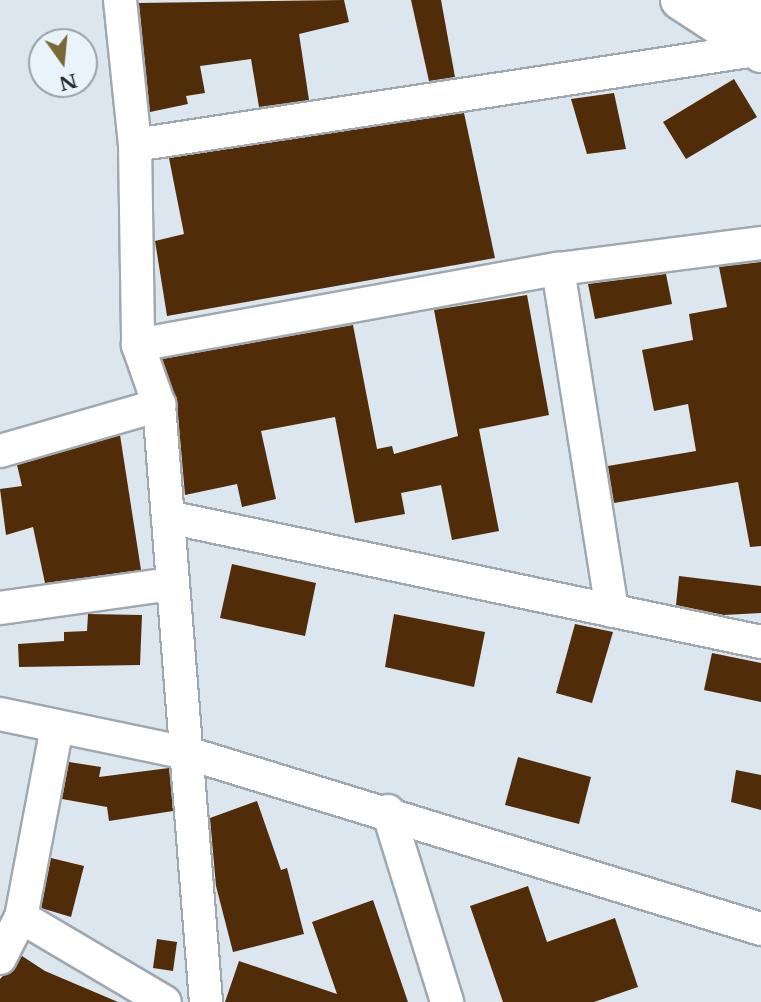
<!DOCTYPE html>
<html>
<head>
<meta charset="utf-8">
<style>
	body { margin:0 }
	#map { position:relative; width:761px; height:1002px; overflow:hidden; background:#dbe6ef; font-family:"Libre Baskerville",serif }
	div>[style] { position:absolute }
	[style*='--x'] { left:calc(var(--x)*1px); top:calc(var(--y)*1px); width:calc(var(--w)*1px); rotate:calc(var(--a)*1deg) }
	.building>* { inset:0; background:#512c08 }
	.roads { filter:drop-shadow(2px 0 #9fa8b1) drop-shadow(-2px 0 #9fa8b1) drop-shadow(0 2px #9fa8b1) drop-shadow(0 -2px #9fa8b1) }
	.minor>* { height:32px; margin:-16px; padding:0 16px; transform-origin:16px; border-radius:16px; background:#fff }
	.primary>* { height:38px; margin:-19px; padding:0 19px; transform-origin:19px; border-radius:19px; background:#fff }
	span { translate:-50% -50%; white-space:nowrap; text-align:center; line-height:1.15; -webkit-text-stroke:7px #e9f3fc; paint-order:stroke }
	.north { position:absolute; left:28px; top:28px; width:70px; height:70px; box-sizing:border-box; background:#e9f3fc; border:2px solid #9aa1a8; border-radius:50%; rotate:165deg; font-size:19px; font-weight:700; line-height:28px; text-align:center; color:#23272a }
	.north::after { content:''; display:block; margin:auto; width:24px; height:32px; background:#7a6736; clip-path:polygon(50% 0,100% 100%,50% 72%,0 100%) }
</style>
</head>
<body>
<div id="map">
	<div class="building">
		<i style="clip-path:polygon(344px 0,349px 22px,299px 34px,309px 100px,259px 107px,251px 59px,200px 66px,205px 93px,186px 96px,188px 104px,150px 112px,139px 3px)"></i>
		<i style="clip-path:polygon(411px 0,441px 0,455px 77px,429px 81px)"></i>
		<i style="clip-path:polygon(734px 79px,757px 117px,686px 159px,663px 122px)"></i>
		<i style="clip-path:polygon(614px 93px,626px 149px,587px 154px,571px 99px)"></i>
		<i style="clip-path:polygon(464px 113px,495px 258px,167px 316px,155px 241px,184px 234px,169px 158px)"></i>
		<i style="clip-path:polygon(761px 262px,761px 546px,750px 547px,738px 482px,614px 503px,608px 466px,696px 451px,688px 404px,654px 411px,642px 350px,693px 340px,689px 314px,727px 307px,719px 267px)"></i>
		<i style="clip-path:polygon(666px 274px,672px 304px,595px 319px,588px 284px)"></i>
		<i style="clip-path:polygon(527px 295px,549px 415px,479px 429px,499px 531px,452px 540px,441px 485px,401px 493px,405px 514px,355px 523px,335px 417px,261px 431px,276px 499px,242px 507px,237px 484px,185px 495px,177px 403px,162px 359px,353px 325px,377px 449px,392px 446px,394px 454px,458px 436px,434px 310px)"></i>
		<i style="clip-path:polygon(120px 435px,141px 570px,45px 583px,33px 527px,6px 535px,0 489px,22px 486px,17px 465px)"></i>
		<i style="clip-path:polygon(232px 564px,316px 583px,305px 636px,220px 618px)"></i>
		<i style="clip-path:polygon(679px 576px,761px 586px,761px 613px,724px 615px,676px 605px)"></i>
		<i style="clip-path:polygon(88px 614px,142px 615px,140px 665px,19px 667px,18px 644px,64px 641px,64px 632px,87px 631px)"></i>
		<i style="clip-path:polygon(394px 614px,485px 632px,474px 687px,385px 667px)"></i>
		<i style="clip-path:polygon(575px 624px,613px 632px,592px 703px,556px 693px)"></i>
		<i style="clip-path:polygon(712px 653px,761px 663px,761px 702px,704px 690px)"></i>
		<i style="clip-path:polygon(518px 757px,591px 777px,579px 824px,505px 805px)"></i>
		<i style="clip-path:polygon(69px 762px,101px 767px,99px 777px,169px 768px,173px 811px,109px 821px,107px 807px,62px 799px)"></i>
		<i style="clip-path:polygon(736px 770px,761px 775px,761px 810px,731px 802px)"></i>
		<i style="clip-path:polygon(257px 801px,281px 870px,287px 868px,304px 934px,233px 952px,216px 886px,210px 818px)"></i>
		<i style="clip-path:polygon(51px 858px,84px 866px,71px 917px,41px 908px)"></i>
		<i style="clip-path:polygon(528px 886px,547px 942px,615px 918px,638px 987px,594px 1002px,503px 1002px,470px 906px)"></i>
		<i style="clip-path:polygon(373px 900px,408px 1002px,225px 1002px,239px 961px,337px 994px,312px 922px)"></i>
		<i style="clip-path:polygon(157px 939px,177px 942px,173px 971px,153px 968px)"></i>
		<i style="clip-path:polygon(22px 956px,45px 971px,118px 1002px,0 1002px,0 979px)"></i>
	</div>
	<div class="roads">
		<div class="minor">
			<i style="--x:120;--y:0;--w:146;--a:84.1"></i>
			<i style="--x:135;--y:145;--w:200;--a:89.1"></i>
			<i style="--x:135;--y:145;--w:627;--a:-8.71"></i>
			<i style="--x:558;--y:269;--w:346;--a:81"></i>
			<i style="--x:0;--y:451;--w:166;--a:-16.1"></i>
			<i style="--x:168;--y:517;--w:606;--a:11.9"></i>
			<i style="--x:0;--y:608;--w:172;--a:-8"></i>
			<i style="--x:0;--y:714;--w:191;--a:11.8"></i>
			<i style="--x:187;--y:753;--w:600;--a:17.05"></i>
			<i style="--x:57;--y:727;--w:193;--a:100.7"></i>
			<i style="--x:21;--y:917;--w:167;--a:30.6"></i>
			<i style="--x:388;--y:811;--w:200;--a:72.8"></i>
			<i style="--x:0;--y:958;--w:46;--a:-62.9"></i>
			<i style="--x:206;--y:1002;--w:599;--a:-94.5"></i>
			<i style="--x:159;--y:405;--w:64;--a:-109.3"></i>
			<i style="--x:138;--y:345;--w:427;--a:-10.3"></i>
			<i style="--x:558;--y:269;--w:205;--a:-7.3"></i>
		</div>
		<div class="primary">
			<i style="--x:680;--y:0;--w:97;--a:33.2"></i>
			<i style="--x:731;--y:0;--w:36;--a:34"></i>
		</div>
	</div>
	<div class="north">N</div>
</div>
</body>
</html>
